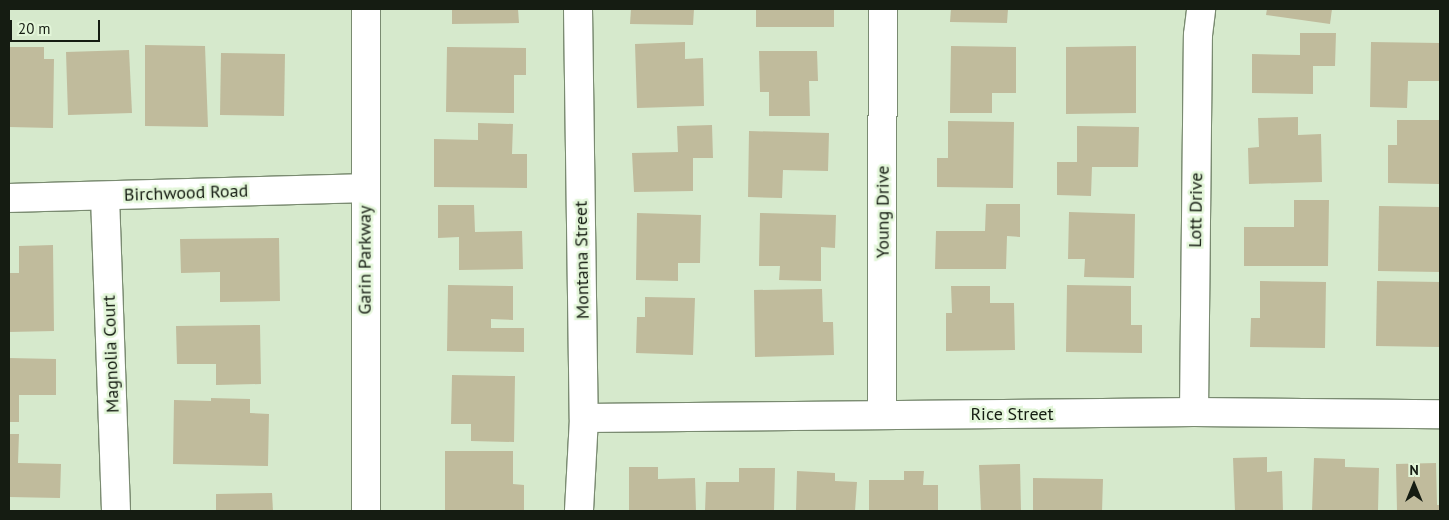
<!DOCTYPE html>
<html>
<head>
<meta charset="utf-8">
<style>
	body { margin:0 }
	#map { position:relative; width:1449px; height:520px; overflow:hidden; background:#d6e9cc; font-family:"PT Sans",sans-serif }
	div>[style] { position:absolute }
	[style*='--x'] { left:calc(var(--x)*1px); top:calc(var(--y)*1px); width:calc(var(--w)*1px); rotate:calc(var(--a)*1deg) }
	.building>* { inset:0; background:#c0bb9c }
	.roads { filter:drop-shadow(1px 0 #7a8b71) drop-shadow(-1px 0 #7a8b71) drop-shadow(0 1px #7a8b71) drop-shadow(0 -1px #7a8b71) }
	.minor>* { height:28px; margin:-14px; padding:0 14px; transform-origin:14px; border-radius:14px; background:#fff }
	span { translate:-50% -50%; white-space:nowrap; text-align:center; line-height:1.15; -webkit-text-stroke:5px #e3f6d9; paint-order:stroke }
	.street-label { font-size:18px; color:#151c12 }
	.frame { position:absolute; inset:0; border:10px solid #151c12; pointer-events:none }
	.north { position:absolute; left:1389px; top:460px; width:50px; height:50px; -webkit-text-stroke:4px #e3f6d9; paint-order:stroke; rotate:0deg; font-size:14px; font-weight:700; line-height:20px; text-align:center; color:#151c12 }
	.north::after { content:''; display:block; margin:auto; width:18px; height:22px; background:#151c12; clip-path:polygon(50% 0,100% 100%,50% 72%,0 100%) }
	.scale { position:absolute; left:10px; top:20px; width:90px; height:22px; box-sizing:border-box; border:2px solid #151c12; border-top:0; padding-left:6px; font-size:15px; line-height:18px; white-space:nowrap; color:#151c12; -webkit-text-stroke:4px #e3f6d9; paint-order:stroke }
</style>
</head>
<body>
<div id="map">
	<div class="building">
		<i style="clip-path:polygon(452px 9px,518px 9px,519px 23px,452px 24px)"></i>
		<i style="clip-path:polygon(631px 9px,694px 9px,693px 25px,630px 24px)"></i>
		<i style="clip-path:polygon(756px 9px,834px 9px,834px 27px,756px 27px)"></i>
		<i style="clip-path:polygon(951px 9px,1008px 9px,1007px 23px,950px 22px)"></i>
		<i style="clip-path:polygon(1267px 9px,1332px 9px,1330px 24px,1266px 15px)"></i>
		<i style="clip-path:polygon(1300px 33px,1336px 33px,1335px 66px,1313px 66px,1313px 94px,1252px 93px,1252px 54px,1300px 55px)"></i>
		<i style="clip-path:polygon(685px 42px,685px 59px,703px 58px,704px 106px,637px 108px,635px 44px)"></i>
		<i style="clip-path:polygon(1371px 42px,1440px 43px,1440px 81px,1408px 81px,1407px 108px,1370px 107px)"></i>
		<i style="clip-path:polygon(145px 45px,205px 46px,208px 127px,145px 126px)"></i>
		<i style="clip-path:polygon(951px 46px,1016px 47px,1016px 93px,992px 93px,992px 113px,950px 113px)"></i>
		<i style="clip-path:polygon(1136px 46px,1136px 113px,1066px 114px,1066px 47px)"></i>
		<i style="clip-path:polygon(9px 47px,44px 47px,44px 59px,54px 59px,53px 128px,9px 127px)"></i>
		<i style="clip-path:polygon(447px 47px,526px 48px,526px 75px,514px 75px,514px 113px,446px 112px)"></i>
		<i style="clip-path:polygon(129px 50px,132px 113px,68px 115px,66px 52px)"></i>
		<i style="clip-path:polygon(759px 51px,817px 51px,818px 81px,809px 81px,810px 116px,769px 116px,769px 92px,760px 92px)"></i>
		<i style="clip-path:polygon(221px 53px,285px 54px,284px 116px,220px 115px)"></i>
		<i style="clip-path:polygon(1298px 117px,1298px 135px,1321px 134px,1322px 182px,1249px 184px,1248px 148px,1259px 147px,1258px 118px)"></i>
		<i style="clip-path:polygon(1397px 120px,1440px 120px,1439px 184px,1388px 183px,1388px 145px,1397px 145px)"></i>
		<i style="clip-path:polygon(948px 121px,1014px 122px,1013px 188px,937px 187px,937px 158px,948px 158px)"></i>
		<i style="clip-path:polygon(478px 123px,513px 124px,512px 154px,527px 154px,527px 188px,434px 187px,434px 139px,478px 140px)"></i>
		<i style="clip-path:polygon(712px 125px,713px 158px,693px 158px,693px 191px,634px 192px,632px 153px,678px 152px,677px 126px)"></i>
		<i style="clip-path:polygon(1077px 126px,1139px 127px,1138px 167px,1092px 167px,1091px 196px,1057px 195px,1057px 162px,1077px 162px)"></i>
		<i style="clip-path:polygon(749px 131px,829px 133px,828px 171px,783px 170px,782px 198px,748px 197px)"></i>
		<i style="clip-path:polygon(1294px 200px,1329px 200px,1328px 266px,1244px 266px,1244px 227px,1294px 227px)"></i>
		<i style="clip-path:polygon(986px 204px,1020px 204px,1020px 237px,1007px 236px,1006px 269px,935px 269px,936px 231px,985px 231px)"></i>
		<i style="clip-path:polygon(438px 205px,474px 205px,475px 232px,522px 231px,523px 269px,459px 270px,459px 237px,438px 238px)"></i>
		<i style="clip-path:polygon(1379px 206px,1440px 207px,1440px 272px,1378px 271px)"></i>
		<i style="clip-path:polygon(1069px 212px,1135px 214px,1134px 278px,1084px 277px,1085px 259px,1068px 259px)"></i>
		<i style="clip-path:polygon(637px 213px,701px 215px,700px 263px,678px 263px,678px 281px,636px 280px)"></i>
		<i style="clip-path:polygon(760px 213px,836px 215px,835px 248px,821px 247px,821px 281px,779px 280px,780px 266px,759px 266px)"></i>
		<i style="clip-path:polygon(279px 238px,280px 301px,220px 302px,220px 272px,181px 273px,180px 239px)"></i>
		<i style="clip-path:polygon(53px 245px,54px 331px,9px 332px,9px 273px,19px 273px,19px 246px)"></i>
		<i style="clip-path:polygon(1260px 281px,1326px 282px,1325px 348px,1250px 347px,1251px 318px,1260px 318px)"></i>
		<i style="clip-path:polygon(1377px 281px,1440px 282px,1440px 347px,1376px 346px)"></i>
		<i style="clip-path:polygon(448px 285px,513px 286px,513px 320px,491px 319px,491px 328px,524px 328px,524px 352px,447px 351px)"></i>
		<i style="clip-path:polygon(1067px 285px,1131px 286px,1131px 325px,1142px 325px,1142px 353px,1066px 352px)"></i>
		<i style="clip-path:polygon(951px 286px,990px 286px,990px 303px,1014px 303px,1015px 350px,946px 351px,946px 313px,952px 313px)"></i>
		<i style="clip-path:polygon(822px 289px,823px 322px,833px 322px,834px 355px,755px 357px,754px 290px)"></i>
		<i style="clip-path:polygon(645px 297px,695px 298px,693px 355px,636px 353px,637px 317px,645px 317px)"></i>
		<i style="clip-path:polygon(260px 325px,261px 384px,216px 385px,216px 364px,177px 364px,176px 326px)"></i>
		<i style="clip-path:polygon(9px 358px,56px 359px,56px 395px,19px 395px,19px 422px,9px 422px)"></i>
		<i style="clip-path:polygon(452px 375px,515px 376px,514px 442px,471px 441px,471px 424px,451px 424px)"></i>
		<i style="clip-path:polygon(211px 398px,250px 399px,250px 413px,269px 414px,268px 466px,173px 464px,174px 400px,211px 401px)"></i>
		<i style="clip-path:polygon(9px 434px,19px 434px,18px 463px,61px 464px,60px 498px,9px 497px)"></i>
		<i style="clip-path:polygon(445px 451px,513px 451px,513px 484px,524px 485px,524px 511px,445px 511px)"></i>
		<i style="clip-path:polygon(1267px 457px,1267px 472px,1282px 471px,1283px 511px,1235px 511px,1233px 458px)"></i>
		<i style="clip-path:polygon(1314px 458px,1345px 459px,1345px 467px,1379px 468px,1378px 511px,1312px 511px)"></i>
		<i style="clip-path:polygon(1436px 463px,1437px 505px,1440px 505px,1440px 511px,1397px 511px,1396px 464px)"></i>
		<i style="clip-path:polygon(1020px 464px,1021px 511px,981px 511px,979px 465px)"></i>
		<i style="clip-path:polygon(629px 467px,658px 467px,658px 479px,695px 478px,696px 511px,629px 511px)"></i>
		<i style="clip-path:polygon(739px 468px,775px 468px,774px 511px,705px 511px,706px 482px,739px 482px)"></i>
		<i style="clip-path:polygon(797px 471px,835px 473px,835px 481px,857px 482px,855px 511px,796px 511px)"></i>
		<i style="clip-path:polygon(904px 471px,924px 471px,923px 485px,938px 485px,938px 511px,869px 511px,869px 480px,904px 480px)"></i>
		<i style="clip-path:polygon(1033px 478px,1103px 479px,1102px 511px,1033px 511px)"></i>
		<i style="clip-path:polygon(272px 493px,273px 511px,216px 511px,216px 494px)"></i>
	</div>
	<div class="roads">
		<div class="minor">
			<i style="--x:366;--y:9;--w:502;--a:90"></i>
			<i style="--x:578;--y:9;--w:409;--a:89.2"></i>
			<i style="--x:584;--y:418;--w:93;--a:93.1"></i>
			<i style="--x:105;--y:196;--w:315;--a:88"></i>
			<i style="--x:9;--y:198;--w:355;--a:-1.6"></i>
			<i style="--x:1194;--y:412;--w:377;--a:-89.4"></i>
			<i style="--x:1198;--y:35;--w:26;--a:-83"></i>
			<i style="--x:882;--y:414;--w:405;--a:-89.9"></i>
			<i style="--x:584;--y:418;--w:610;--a:-0.56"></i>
			<i style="--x:1194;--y:412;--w:246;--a:0.5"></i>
		</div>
	</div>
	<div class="street-label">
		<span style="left:186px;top:193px;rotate:-2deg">Birchwood Road</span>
		<span style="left:1196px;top:210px;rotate:-89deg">Lott Drive</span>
		<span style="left:883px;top:212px;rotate:-90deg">Young Drive</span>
		<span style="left:365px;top:260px;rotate:-90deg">Garin Parkway</span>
		<span style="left:582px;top:260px;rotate:-91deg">Montana Street</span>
		<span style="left:111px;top:354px;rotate:-92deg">Magnolia Court</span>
		<span style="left:1012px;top:414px">Rice Street</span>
	</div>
	<div class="frame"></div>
	<div class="north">N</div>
	<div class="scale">20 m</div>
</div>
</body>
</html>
